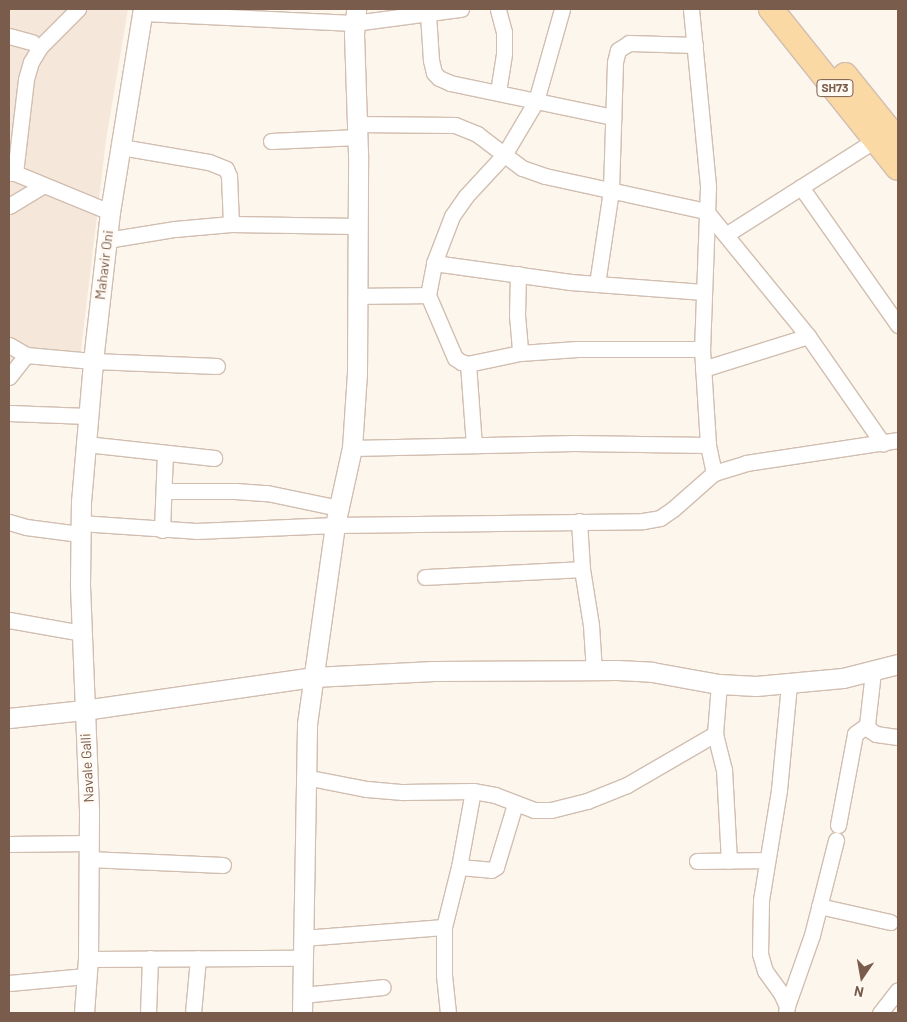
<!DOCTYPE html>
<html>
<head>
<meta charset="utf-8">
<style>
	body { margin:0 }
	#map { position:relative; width:907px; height:1022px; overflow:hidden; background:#fdf6ec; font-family:Barlow,sans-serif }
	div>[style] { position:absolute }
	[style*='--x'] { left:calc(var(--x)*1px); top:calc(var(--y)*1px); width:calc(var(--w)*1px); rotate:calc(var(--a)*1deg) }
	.residential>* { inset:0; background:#f5e8da }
	.roads { filter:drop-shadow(1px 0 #d1beb0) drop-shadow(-1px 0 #d1beb0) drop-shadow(0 1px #d1beb0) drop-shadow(0 -1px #d1beb0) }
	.minor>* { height:15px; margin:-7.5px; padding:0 7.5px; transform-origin:7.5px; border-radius:7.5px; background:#fff }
	.tertiary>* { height:19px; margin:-9.5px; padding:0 9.5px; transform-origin:9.5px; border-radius:9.5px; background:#fff }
	.primary>* { height:24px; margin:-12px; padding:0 12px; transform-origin:12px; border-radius:12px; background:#fbd9a5 }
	span { translate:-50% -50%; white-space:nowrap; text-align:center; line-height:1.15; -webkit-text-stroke:5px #fffaf3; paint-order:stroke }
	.shield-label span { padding:1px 4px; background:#fffaf3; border:1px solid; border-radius:4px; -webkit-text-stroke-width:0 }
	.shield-label { font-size:12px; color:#7a5c4d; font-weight:700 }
	.street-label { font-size:14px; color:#7a5c4d }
	.frame { position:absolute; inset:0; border:10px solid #7a5c4d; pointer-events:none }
	.north { position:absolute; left:837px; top:952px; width:50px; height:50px; -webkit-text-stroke:4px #fffaf3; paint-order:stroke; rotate:192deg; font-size:14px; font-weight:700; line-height:20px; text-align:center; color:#7a5c4d }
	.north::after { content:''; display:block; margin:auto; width:18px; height:22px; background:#7a5c4d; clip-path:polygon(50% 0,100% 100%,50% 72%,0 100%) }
</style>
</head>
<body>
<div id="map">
	<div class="residential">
		<i style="clip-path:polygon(9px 9px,128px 9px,106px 140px,79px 367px,9px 361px)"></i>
	</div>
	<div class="roads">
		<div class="minor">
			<i style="--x:691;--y:9;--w:179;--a:84.5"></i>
			<i style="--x:708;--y:187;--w:162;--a:92.1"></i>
			<i style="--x:702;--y:349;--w:96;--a:86.4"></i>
			<i style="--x:708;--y:445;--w:29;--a:78"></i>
			<i style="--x:143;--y:13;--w:211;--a:2.7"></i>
			<i style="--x:354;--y:23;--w:108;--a:-7.5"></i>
			<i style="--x:428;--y:14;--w:46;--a:86.3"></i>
			<i style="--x:431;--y:60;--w:13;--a:77"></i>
			<i style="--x:434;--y:73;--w:7;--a:45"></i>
			<i style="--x:439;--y:78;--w:12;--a:24"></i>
			<i style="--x:450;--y:83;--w:167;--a:11.8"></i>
			<i style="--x:9;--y:36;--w:24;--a:15"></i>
			<i style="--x:498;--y:92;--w:39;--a:-81"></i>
			<i style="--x:504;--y:53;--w:21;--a:-90"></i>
			<i style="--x:504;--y:32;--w:24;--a:-105"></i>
			<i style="--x:357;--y:124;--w:98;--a:0.6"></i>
			<i style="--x:455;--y:125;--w:24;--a:22"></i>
			<i style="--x:477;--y:134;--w:56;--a:37.1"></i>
			<i style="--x:522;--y:168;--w:24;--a:19"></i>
			<i style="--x:545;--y:176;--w:165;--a:12.3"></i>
			<i style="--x:706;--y:211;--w:161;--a:50.8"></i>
			<i style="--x:808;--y:336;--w:131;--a:55.2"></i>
			<i style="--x:271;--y:141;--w:87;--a:-2.6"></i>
			<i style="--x:121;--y:147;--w:89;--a:9.7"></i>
			<i style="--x:209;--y:162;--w:18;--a:22"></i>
			<i style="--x:226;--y:169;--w:8;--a:67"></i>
			<i style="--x:229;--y:176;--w:48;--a:87.6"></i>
			<i style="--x:9;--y:173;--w:6;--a:0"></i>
			<i style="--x:15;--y:173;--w:103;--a:22.3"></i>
			<i style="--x:15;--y:173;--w:95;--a:-83.3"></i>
			<i style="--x:26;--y:79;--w:18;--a:-74"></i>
			<i style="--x:31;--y:62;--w:17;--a:-59"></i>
			<i style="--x:40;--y:47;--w:54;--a:-45"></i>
			<i style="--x:801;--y:187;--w:169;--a:54.9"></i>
			<i style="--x:9;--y:206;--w:39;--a:-31"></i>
			<i style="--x:727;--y:234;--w:175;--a:-32.4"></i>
			<i style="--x:107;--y:240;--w:69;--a:-9.2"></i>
			<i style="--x:175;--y:229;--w:56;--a:-5.1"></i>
			<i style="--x:231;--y:224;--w:126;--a:0.9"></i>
			<i style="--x:434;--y:263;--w:50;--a:-69"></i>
			<i style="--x:452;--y:216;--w:24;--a:-55"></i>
			<i style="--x:466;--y:196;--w:56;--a:-47.2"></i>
			<i style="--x:504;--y:155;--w:63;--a:-59.3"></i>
			<i style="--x:536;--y:101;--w:96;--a:-74.2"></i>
			<i style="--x:518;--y:274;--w:41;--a:91.4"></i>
			<i style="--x:517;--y:315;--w:38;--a:85"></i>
			<i style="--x:597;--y:284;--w:95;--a:-81.5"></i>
			<i style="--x:611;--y:190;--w:128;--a:-88.2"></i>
			<i style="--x:615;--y:62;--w:12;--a:-76"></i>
			<i style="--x:618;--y:50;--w:13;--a:-32"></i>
			<i style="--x:629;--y:43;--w:66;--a:1.7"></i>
			<i style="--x:357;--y:296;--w:71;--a:-0.8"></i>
			<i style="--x:9;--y:345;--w:20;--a:30"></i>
			<i style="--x:26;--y:355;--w:67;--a:5.1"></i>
			<i style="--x:93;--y:361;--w:124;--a:2.3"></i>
			<i style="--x:702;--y:349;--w:125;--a:180"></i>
			<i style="--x:577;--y:349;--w:57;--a:176"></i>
			<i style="--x:520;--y:353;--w:53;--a:168.1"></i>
			<i style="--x:468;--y:364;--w:7;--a:-164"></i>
			<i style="--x:461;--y:362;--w:7;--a:-146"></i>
			<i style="--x:455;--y:358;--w:69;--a:-113.2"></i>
			<i style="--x:428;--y:295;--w:33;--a:-79"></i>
			<i style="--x:434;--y:263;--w:138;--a:7.9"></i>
			<i style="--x:571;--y:282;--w:132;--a:4.3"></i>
			<i style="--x:468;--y:364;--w:81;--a:85.8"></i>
			<i style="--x:703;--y:369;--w:110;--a:-17.4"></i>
			<i style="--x:9;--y:377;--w:28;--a:-52"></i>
			<i style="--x:9;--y:413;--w:79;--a:2.2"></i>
			<i style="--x:86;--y:444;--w:129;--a:6.2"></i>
			<i style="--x:352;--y:448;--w:222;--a:-1.3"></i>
			<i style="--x:574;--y:443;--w:134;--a:0.9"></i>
			<i style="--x:164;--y:491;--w:71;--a:0"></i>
			<i style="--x:235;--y:491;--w:32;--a:4"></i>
			<i style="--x:267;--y:493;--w:74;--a:11.8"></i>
			<i style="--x:579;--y:521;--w:48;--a:86.4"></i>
			<i style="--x:582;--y:569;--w:57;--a:80.9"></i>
			<i style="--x:591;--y:625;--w:46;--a:86.3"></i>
			<i style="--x:9;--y:522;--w:18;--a:16"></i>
			<i style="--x:26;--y:527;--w:54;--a:7.4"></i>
			<i style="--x:80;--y:523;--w:116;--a:3.9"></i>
			<i style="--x:196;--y:531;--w:139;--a:-2.5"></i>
			<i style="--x:335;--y:525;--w:308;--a:-0.7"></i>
			<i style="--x:643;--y:521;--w:17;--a:-10"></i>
			<i style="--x:660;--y:518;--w:16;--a:-35"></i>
			<i style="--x:673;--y:509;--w:55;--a:-41.3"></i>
			<i style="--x:714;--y:473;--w:34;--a:-17"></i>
			<i style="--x:746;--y:463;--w:154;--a:-8.6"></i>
			<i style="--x:162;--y:530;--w:77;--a:-87.8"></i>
			<i style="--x:425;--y:577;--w:157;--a:-2.9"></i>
			<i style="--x:9;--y:620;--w:75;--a:10"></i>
			<i style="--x:873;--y:672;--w:53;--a:96.5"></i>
			<i style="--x:867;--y:725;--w:6;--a:59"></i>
			<i style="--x:870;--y:730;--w:7;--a:34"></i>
			<i style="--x:876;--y:734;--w:22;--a:8"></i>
			<i style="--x:719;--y:684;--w:50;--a:94.6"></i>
			<i style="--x:715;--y:734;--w:36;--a:76"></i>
			<i style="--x:724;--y:769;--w:92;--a:86.9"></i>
			<i style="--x:305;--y:777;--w:63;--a:11"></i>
			<i style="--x:367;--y:789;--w:36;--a:5"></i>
			<i style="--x:403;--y:792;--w:70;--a:-0.8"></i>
			<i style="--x:473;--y:791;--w:22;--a:10"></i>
			<i style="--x:495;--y:795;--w:42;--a:21"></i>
			<i style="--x:534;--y:810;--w:17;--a:0"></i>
			<i style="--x:551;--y:810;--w:37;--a:-14"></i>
			<i style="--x:587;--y:801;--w:43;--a:-21.8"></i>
			<i style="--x:627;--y:785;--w:102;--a:-30.1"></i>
			<i style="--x:838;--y:825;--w:93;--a:-79.4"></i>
			<i style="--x:855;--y:734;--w:15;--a:-37"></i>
			<i style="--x:9;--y:844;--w:80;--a:-0.7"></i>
			<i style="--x:88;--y:859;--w:135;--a:2.5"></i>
			<i style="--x:697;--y:861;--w:70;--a:-0.8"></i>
			<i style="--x:459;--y:867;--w:32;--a:5"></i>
			<i style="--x:491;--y:870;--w:6;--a:-31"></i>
			<i style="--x:496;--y:867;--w:66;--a:-73.2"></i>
			<i style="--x:819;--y:906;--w:73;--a:12.7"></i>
			<i style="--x:303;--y:938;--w:141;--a:-4.5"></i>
			<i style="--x:88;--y:959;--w:215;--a:-0.3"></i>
			<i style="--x:9;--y:983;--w:77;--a:-5.2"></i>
			<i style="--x:302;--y:995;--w:81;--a:-5.6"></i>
			<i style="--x:787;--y:1006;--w:75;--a:-70.6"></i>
			<i style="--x:812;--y:935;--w:98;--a:-75.8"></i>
			<i style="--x:148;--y:1013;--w:55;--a:-87.9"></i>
			<i style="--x:193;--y:1013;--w:55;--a:-84.8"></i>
			<i style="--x:448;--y:1013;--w:37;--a:-96"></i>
			<i style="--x:444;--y:976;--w:49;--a:-90"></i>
			<i style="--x:444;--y:927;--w:62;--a:-76"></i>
			<i style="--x:459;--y:867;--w:77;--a:-79.6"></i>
			<i style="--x:786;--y:1013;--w:7;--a:-82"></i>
			<i style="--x:787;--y:1006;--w:14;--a:-115"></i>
			<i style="--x:781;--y:993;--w:27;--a:-126"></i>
			<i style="--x:765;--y:971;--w:18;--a:-106"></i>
			<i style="--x:760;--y:954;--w:54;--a:-88.9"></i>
			<i style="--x:761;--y:900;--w:111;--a:-80.7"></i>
			<i style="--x:779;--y:790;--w:106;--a:-84.6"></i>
			<i style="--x:880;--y:1013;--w:29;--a:-52"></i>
		</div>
		<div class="tertiary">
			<i style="--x:9;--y:718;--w:75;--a:-6.1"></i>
			<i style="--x:84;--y:710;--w:231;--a:-8.2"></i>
			<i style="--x:313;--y:677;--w:121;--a:-2.8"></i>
			<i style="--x:434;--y:671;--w:183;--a:-0.3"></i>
			<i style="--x:617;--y:670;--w:35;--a:3"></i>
			<i style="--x:652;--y:672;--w:68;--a:10.2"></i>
			<i style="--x:719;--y:684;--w:37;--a:3"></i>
			<i style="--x:756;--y:686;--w:87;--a:-5.3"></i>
			<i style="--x:843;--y:678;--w:57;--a:-14.3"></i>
			<i style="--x:84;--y:1013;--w:54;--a:-85.8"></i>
			<i style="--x:88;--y:959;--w:149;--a:-89.6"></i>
			<i style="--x:89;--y:810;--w:227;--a:-92.3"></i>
			<i style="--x:80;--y:583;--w:81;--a:-89.3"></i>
			<i style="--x:81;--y:502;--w:142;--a:-85.1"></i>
			<i style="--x:93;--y:361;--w:150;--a:-83.5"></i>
			<i style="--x:110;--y:212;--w:206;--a:-80.8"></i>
			<i style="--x:302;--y:1013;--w:289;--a:-89"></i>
			<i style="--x:307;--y:724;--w:201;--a:-82"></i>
			<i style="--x:335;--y:525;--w:79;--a:-77.6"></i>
			<i style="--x:352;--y:448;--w:75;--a:-86.2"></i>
			<i style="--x:357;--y:373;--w:219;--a:-89.7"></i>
			<i style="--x:358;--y:154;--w:120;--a:-91.9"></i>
			<i style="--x:354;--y:34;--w:25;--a:-85"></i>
		</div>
		<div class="primary">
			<i style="--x:771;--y:9;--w:203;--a:51.4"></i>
			<i style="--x:845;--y:75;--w:85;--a:51.2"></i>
		</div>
	</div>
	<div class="shield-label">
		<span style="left:835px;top:88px">SH73</span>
	</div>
	<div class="street-label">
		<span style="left:104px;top:265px;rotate:-83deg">Mahavir Oni</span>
		<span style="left:87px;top:768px;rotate:-93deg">Navale Galli</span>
	</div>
	<div class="frame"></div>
	<div class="north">N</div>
</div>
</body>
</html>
